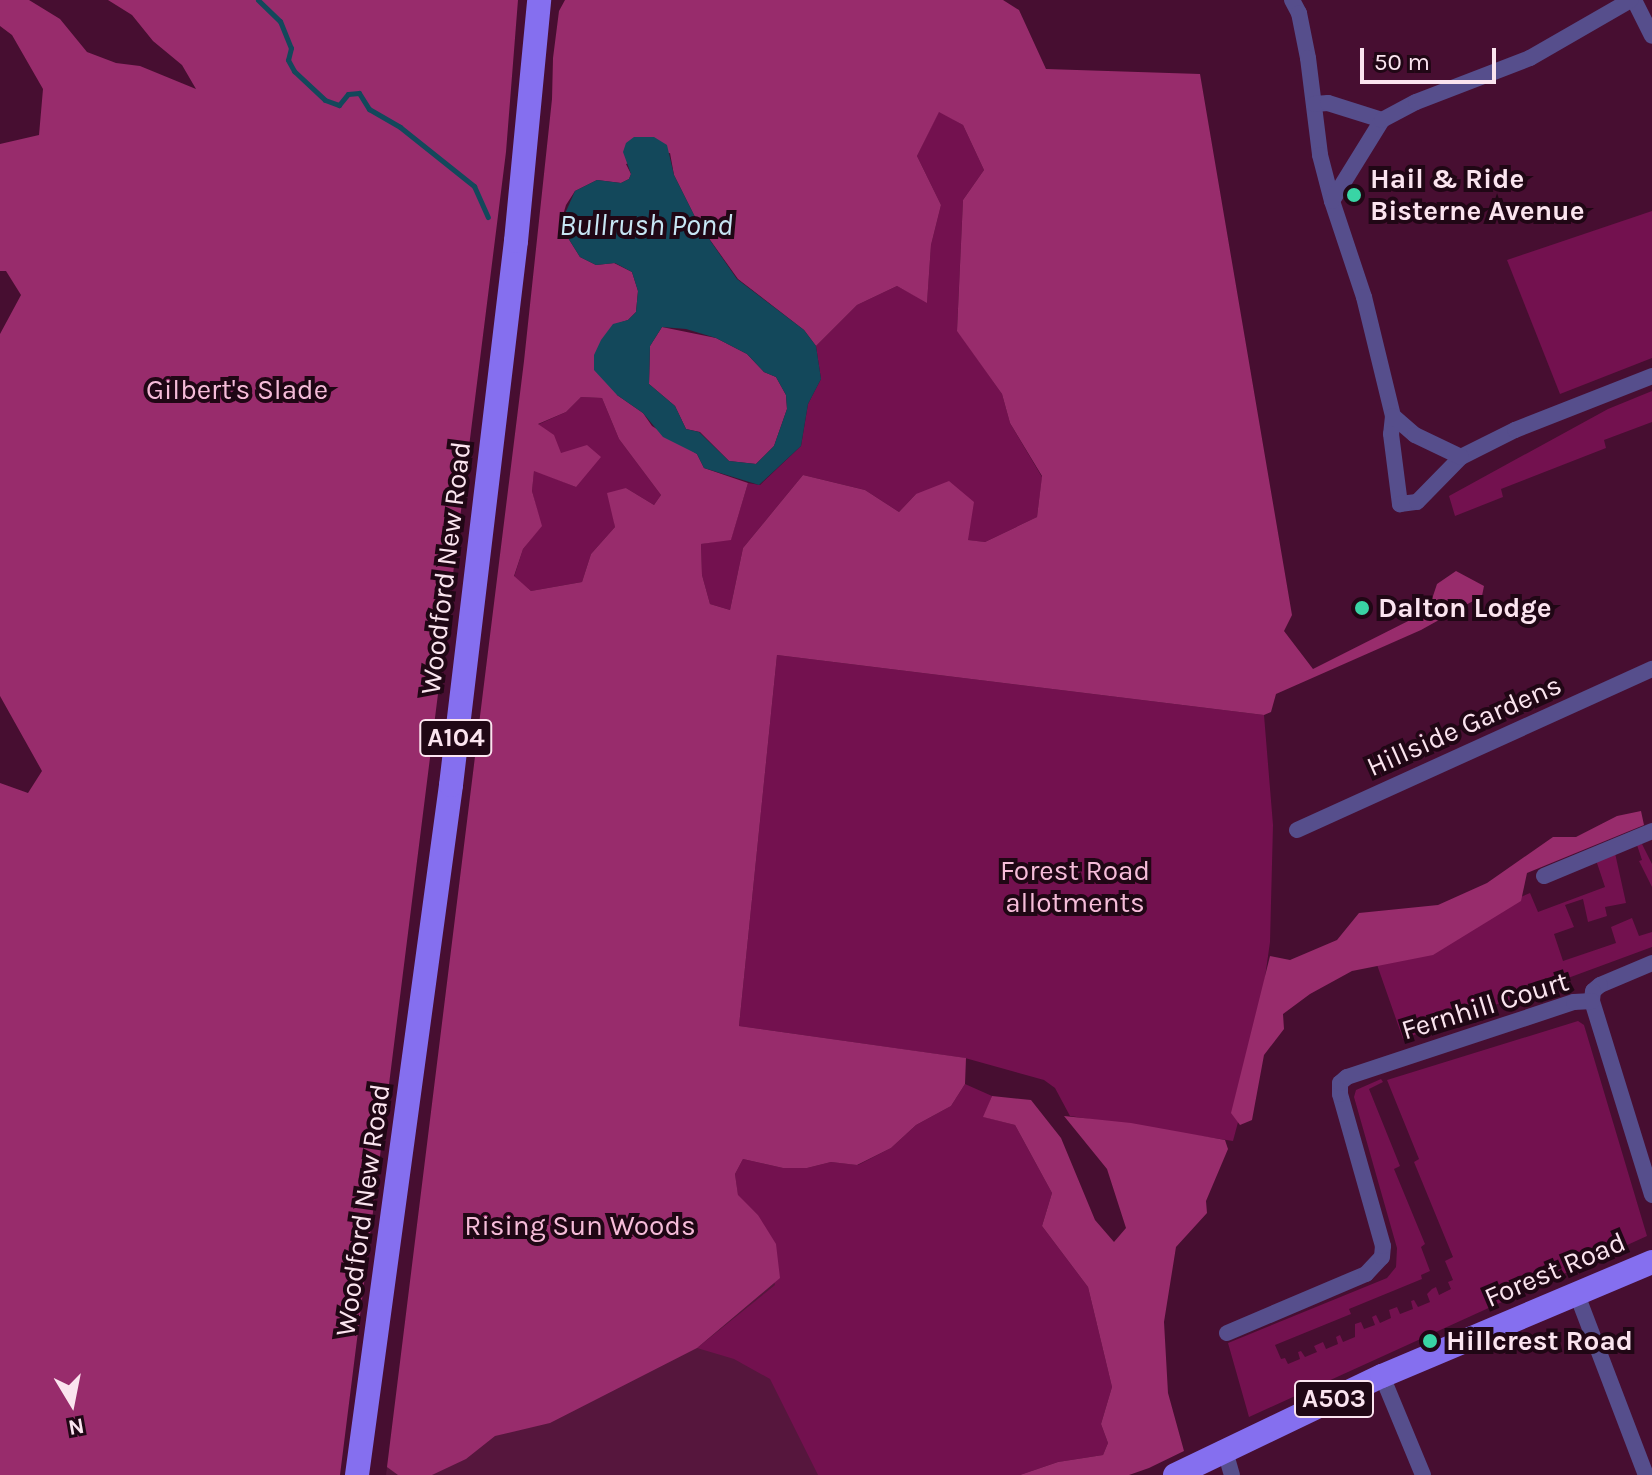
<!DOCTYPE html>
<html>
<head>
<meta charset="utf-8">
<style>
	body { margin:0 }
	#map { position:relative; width:1652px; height:1475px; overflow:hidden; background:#470e31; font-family:Karla,sans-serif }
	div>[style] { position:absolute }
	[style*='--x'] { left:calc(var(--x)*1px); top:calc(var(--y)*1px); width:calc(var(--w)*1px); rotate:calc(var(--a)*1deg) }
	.built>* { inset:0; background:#56163d }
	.green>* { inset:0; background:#73114f }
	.forest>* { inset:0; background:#982c6c }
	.water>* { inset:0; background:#13485b }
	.stream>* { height:5px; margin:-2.5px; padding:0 2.5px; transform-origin:2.5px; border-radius:2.5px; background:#13485b }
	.minor>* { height:16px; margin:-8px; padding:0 8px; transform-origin:8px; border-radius:8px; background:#564e8c }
	.primary>* { height:24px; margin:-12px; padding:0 12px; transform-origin:12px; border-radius:12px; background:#856fef }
	.dots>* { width:22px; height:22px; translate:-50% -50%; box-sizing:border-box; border:4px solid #200715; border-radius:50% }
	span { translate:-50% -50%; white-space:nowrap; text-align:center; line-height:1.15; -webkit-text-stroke:8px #200715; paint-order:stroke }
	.shield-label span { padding:2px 6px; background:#200715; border:2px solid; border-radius:6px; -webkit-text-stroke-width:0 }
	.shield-label { font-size:26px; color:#fbe4ef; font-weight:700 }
	.poi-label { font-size:28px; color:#fbe4ef; font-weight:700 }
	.left { translate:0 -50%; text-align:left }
	.park-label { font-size:28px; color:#f6bcd9 }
	.street-label { font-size:28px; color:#fbe4ef }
	.water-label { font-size:30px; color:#c7e6f4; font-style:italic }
	.north { position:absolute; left:32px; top:1363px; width:80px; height:80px; -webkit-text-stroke:6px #200715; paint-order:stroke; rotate:170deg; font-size:22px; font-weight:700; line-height:32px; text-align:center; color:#fbe4ef }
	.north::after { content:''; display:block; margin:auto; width:28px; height:36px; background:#fbe4ef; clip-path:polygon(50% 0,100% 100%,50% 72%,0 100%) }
	.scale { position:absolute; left:1360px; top:48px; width:136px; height:36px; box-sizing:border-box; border:4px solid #fbe4ef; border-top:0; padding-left:10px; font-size:24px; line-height:28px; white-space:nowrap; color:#fbe4ef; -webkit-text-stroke:6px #200715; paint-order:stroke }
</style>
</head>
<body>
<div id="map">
	<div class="built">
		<i style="clip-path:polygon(782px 1276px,878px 1475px,386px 1475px,387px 1467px)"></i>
	</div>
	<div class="green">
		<i style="clip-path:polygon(939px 111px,963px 125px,984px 170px,963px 200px,957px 330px,1002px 394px,1010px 423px,1042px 477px,1037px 517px,985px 542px,967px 540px,916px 494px,899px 512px,865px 490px,803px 475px,743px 548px,730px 610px,710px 604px,702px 575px,701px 544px,731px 539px,748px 483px,760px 485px,801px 446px,808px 404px,821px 379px,816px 346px,857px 305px,897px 286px,927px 302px,931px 245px,941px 205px,917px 156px)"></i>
		<i style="clip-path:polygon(1652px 211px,1652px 358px,1560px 394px,1507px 260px)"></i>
		<i style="clip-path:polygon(1652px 391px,1652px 422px,1604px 440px,1606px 448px,1501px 489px,1503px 497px,1455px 516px,1449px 496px,1608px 409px)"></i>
		<i style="clip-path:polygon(581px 397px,602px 398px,619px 439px,661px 495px,654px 505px,626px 488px,613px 514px,615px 527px,591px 554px,582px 582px,531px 591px,514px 577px,523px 549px,541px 526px,532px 491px,534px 470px,576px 487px,560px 453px,537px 425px,566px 412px)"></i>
		<i style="clip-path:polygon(777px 655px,1264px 715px,1273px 825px,1270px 942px,1252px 1070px,1233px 1141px,1070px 1116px,1055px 1088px,1044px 1080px,965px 1058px,739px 1026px)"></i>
		<i style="clip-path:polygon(1642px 844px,1652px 864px,1652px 887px,1639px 861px,1642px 860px,1637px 845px)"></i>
		<i style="clip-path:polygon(1615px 853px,1626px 903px,1605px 907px,1607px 916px,1588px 922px,1583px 899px,1565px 905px,1574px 927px,1554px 934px,1563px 961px,1616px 943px,1611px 927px,1632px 918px,1639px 936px,1652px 932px,1652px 947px,1403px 1039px,1375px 959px,1530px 893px,1538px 912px,1605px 887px,1596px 860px)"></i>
		<i style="clip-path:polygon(1578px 1021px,1584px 1025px,1647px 1236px,1249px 1417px,1228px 1343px,1387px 1278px,1396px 1267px,1397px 1248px,1354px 1097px,1356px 1090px,1381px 1079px,1383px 1082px,1369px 1089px,1400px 1166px,1394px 1169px,1425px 1244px,1421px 1247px,1430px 1271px,1421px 1275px,1422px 1279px,1349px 1309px,1351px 1314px,1275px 1345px,1281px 1359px,1285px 1358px,1288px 1364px,1300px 1359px,1298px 1352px,1301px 1351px,1305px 1357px,1317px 1352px,1314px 1346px,1323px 1342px,1326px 1349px,1338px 1344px,1336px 1337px,1340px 1335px,1343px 1342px,1355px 1337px,1355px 1324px,1361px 1322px,1364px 1329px,1375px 1325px,1372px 1317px,1376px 1315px,1380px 1323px,1391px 1318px,1389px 1310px,1397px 1307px,1400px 1314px,1413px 1309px,1411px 1301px,1414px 1300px,1418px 1307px,1430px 1302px,1427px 1294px,1432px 1289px,1436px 1287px,1439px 1295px,1451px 1289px,1448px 1282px,1453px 1280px,1445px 1261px,1453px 1257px,1414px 1162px,1419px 1159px,1387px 1080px)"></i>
		<i style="clip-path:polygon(965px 1084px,992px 1096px,984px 1117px,1015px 1125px,1052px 1193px,1042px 1226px,1088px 1287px,1112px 1387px,1101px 1424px,1108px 1443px,1103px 1455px,1058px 1462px,1020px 1475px,818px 1475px,770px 1379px,734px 1359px,697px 1348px,775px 1285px,758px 1215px,738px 1196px,735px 1174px,743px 1159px,783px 1168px,807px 1168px,831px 1162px,858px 1165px,891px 1148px,916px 1125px,951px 1106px)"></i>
	</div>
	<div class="forest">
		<i style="clip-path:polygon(0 0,29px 0,60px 19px,87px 52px,116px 63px,140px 66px,196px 89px,182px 65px,153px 41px,132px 15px,108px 0,518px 0,506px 152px,340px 1475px,0 1475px,0 783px,28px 793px,42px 771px,0 696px,0 334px,21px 295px,6px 271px,0 271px,0 144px,39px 135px,43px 89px,12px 35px,0 26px)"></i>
		<i style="clip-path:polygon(evenodd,565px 0,1003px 0,1019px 10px,1046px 69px,1200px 74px,1292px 615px,1284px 631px,1313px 669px,1428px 611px,1437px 584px,1456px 571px,1484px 586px,1482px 596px,1421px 630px,1276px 694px,1271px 712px,1264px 715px,777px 655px,739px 1026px,966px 1058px,965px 1084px,951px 1106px,916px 1125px,891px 1148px,857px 1165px,831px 1162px,807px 1168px,783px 1168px,743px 1159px,735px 1174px,738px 1195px,758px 1215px,776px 1244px,780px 1278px,697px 1348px,550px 1423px,495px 1436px,466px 1459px,432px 1475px,398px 1475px,387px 1467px,524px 361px,552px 99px,553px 58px,559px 11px,565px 0,939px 112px,963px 125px,984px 170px,963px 200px,957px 331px,1002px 394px,1010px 423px,1042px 476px,1037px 517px,985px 542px,968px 540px,974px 502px,949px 481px,916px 494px,899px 512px,865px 490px,803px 475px,743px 548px,730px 610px,710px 604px,702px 575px,701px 544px,731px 540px,748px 483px,704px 468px,697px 454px,652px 426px,643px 413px,617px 395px,613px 325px,628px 320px,636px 312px,638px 291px,632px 272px,614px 263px,596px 265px,580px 257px,560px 225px,566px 205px,575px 191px,597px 180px,621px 183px,629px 179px,631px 174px,626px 164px,670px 153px,674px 175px,698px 223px,738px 279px,804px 330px,816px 346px,857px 305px,897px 286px,927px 303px,931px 245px,941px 205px,917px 156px,939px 112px,565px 0,581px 397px,602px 398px,619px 439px,661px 495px,654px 505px,626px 488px,607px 493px,615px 527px,591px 554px,582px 582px,531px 591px,514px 576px,523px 549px,542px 526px,532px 491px,534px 471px,576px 487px,601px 457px,587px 445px,561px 453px,554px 435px,538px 424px,566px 412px,581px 397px)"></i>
		<i style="clip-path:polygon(662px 327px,716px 338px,747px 354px,764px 372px,776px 377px,786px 395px,787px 409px,774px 446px,756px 464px,729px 461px,700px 432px,686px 429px,675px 406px,649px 384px,650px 346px)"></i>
		<i style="clip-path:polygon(1641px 811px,1644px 825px,1527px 873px,1521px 901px,1433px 955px,1352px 971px,1310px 994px,1283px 1014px,1284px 1029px,1264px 1055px,1252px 1120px,1240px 1125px,1231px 1113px,1270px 956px,1290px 960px,1337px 940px,1359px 913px,1438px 905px,1487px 883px,1553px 837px,1576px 837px,1617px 816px)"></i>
		<i style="clip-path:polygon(992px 1096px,1031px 1100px,1061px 1138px,1095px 1220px,1114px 1242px,1126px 1228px,1107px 1169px,1064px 1116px,1131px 1123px,1225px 1140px,1228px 1149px,1206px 1201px,1207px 1213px,1176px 1247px,1164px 1322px,1168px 1393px,1184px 1451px,1149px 1468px,1129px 1475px,1020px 1475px,1058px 1462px,1103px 1455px,1108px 1443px,1101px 1424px,1112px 1387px,1088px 1287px,1042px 1226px,1052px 1193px,1015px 1125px,983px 1117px)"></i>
	</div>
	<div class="water">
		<i style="clip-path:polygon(evenodd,634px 137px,654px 137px,667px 145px,674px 175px,698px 223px,737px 279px,804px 330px,816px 346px,821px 379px,808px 404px,801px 446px,759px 485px,704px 468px,697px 454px,663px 437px,643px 413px,617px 395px,594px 370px,594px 355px,601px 340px,613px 324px,628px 320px,636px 312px,638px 291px,632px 272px,615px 263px,596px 265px,580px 257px,560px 225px,575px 191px,597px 180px,621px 183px,629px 179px,631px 174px,623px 152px,626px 143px,634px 137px,662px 327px,686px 329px,716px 338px,747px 354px,764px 372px,776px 377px,786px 395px,787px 409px,774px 446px,756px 464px,729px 461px,699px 432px,686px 429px,675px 406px,649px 384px,650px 346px,662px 327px)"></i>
	</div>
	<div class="stream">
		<i style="--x:258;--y:0;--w:30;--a:44"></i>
		<i style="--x:280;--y:21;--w:29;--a:68"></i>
		<i style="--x:291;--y:48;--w:12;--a:104"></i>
		<i style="--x:288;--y:60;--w:13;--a:61"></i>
		<i style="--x:294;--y:71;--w:42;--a:43.1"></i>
		<i style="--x:325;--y:100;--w:15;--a:20"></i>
		<i style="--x:339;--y:105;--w:14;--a:-51"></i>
		<i style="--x:348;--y:94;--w:11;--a:-5"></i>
		<i style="--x:359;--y:93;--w:19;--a:58"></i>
		<i style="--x:369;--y:109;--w:36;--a:30"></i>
		<i style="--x:400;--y:127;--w:95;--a:38.6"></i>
		<i style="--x:474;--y:186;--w:34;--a:66"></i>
	</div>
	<div class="minor">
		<i style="--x:1292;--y:0;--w:15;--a:62"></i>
		<i style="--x:1299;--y:13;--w:46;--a:78.7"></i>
		<i style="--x:1308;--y:58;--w:98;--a:82.9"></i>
		<i style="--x:1320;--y:155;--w:48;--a:75.4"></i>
		<i style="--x:1332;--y:201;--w:101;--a:71.6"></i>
		<i style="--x:1364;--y:297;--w:122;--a:76.3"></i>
		<i style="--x:1393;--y:416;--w:18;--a:96"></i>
		<i style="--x:1391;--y:434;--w:71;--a:82.7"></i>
		<i style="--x:1400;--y:504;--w:17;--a:-7"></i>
		<i style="--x:1417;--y:502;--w:63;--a:-45.6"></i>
		<i style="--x:1461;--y:457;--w:60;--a:-26.6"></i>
		<i style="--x:1515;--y:430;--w:147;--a:-21.5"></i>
		<i style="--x:1634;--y:0;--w:40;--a:63.4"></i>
		<i style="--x:1314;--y:104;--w:14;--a:-4"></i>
		<i style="--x:1328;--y:103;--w:57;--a:17.5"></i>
		<i style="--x:1332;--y:201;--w:95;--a:-58.3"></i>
		<i style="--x:1382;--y:120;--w:38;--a:-28"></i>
		<i style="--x:1416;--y:102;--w:122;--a:-21.1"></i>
		<i style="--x:1530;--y:58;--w:116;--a:-29.9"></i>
		<i style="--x:1393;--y:416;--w:29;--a:41"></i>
		<i style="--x:1415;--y:435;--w:51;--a:25.6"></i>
		<i style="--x:1297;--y:830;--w:390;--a:-24.4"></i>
		<i style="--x:1544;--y:876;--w:117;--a:-22.6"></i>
		<i style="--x:1652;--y:963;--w:56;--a:157.1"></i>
		<i style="--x:1600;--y:985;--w:9;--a:139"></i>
		<i style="--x:1593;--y:991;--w:10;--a:96"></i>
		<i style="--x:1592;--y:1001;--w:203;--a:72.8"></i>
		<i style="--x:1576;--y:1292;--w:196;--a:69.1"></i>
		<i style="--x:1227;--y:1333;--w:151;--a:-23"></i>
		<i style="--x:1366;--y:1274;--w:23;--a:-47"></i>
		<i style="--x:1382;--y:1257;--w:11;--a:-85"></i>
		<i style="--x:1383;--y:1246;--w:158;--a:-105.8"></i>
		<i style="--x:1340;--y:1094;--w:11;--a:-90"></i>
		<i style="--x:1340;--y:1083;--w:9;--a:-41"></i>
		<i style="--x:1347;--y:1077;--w:239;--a:-18.3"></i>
		<i style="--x:1574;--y:1002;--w:18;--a:-3"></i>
		<i style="--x:1382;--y:1376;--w:107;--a:67.5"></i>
		<i style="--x:1225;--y:1451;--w:25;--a:74"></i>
	</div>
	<div class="primary">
		<i style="--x:357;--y:1475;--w:696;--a:-82.24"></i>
		<i style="--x:451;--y:785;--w:548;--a:-83.19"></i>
		<i style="--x:516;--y:241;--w:242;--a:-84.5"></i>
		<i style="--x:1175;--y:1475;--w:229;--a:-25.6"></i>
		<i style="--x:1382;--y:1376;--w:293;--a:-22.9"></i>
	</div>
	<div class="dots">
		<i style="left:1354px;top:195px;background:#39d4a5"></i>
		<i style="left:1362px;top:608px;background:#39d4a5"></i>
		<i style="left:1430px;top:1341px;background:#39d4a5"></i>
	</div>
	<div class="shield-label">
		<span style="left:456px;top:738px">A104</span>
		<span style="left:1334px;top:1399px">A503</span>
	</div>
	<div class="poi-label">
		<span class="left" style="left:1370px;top:195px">Hail &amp; Ride<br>Bisterne Avenue</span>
		<span class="left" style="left:1378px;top:608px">Dalton Lodge</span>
		<span class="left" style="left:1446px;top:1341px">Hillcrest Road</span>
	</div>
	<div class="park-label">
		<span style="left:237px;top:390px">Gilbert's Slade</span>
		<span style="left:1075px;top:887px">Forest Road<br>allotments</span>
		<span style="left:580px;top:1226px">Rising Sun Woods</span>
	</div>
	<div class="street-label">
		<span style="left:446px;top:568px;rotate:-83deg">Woodford New Road</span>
		<span style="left:1464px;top:726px;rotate:-24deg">Hillside Gardens</span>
		<span style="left:1485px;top:1006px;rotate:-17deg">Fernhill Court</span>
		<span style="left:363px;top:1210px;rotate:-82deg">Woodford New Road</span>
		<span style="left:1555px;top:1270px;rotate:-23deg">Forest Road</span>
	</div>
	<div class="water-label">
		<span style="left:646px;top:225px">Bullrush Pond</span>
	</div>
	<div class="north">N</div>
	<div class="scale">50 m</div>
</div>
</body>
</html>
